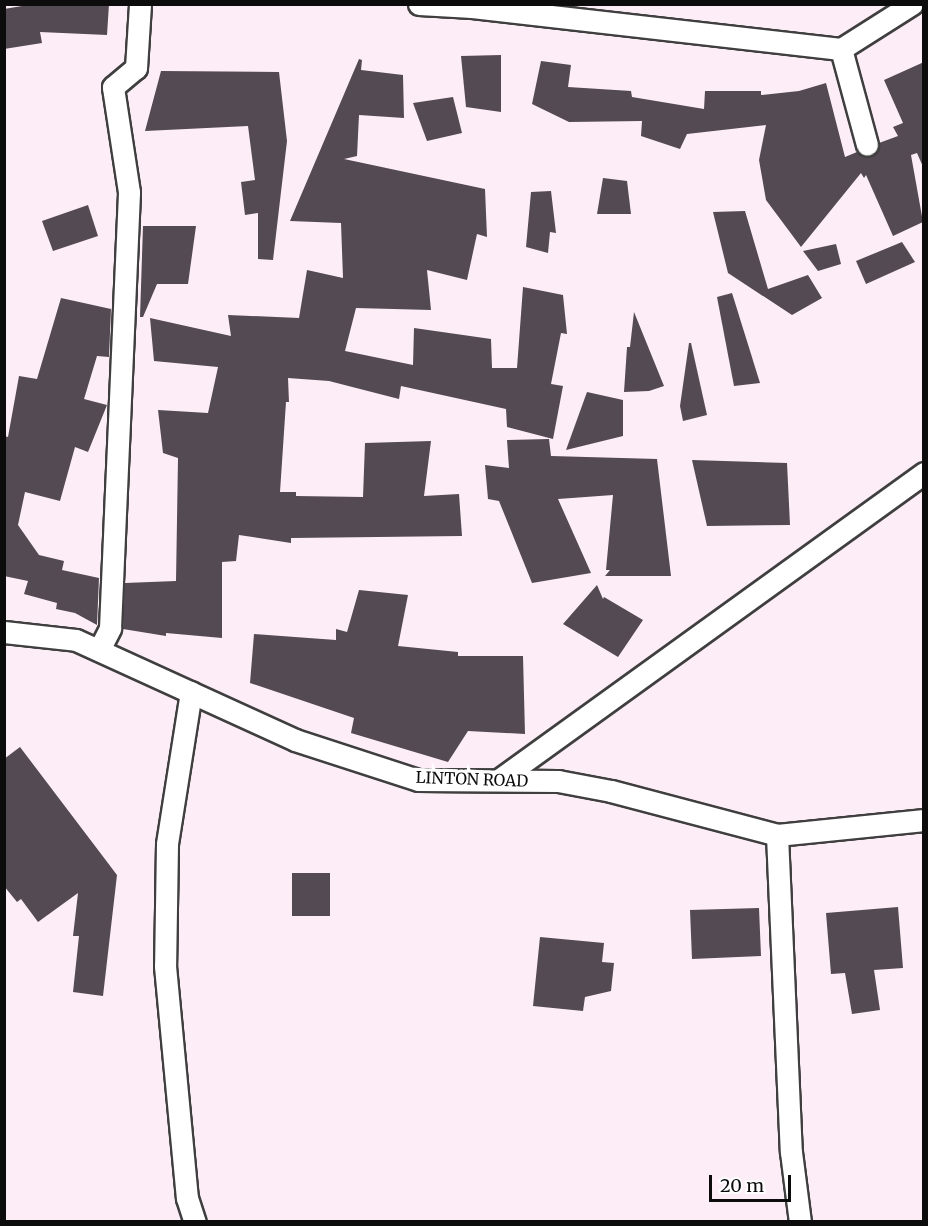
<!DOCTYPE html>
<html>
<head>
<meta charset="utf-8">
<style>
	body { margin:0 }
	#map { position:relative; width:928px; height:1226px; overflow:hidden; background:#fdedf6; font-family:Merriweather,serif }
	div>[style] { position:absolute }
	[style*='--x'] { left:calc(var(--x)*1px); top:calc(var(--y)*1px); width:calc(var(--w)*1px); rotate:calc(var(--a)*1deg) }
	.building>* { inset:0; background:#534a53 }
	.roads { filter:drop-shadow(2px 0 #3f3f3f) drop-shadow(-2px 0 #3f3f3f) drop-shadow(0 2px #3f3f3f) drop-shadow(0 -2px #3f3f3f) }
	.street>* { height:21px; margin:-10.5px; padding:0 10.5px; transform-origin:10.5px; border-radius:10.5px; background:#fff }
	span { translate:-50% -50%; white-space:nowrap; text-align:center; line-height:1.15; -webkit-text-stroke:6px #fff; paint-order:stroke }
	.street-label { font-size:16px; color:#0c0c0c }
	.frame { position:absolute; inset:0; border:6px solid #0c0c0c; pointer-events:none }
	.scale { position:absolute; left:709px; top:1175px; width:82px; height:27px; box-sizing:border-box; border:3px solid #0c0c0c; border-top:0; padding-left:8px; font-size:18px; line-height:21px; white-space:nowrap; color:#0c0c0c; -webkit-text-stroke:4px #fff; paint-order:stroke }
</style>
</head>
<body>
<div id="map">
	<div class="building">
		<i style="clip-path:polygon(34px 4px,109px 4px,107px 35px,40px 32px,42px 43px,4px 49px,4px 9px)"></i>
		<i style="clip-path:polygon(501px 55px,501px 112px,466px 107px,461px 56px)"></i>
		<i style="clip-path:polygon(359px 59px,362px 60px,361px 70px,403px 75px,404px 118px,359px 115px,357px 156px,344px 159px,485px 189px,487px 237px,477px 234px,467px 280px,427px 270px,431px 310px,356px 308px,345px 351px,413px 365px,414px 328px,491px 339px,492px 368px,517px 368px,523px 287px,563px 295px,567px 334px,561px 333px,551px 384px,563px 386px,553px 439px,507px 427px,506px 409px,401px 386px,399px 399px,329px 381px,288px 378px,289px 402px,286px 402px,280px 492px,296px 492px,296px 496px,363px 497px,365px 443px,431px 441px,424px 496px,459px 494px,462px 536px,291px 538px,291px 543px,239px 535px,236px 561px,222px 562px,222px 638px,166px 633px,166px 636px,123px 629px,125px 583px,176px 581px,178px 458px,163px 453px,158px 410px,208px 413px,218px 367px,154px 361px,150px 318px,231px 336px,228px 315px,299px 318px,307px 270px,343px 278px,341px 223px,290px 221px)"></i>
		<i style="clip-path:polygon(541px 61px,571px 65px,568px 87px,631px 91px,632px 97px,704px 109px,705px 91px,761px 91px,761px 95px,799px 91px,826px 83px,845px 157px,857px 152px,864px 157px,876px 154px,879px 143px,898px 136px,893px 127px,903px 123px,884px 80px,924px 62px,924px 169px,917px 153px,911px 155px,923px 222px,893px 236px,866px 175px,864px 178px,861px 173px,801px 247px,766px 200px,759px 160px,766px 125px,687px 134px,680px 149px,641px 136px,642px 121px,569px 122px,532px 104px)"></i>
		<i style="clip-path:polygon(161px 71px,279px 72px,287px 141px,273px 260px,258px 259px,258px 213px,245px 215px,241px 182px,255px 180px,248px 126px,145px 131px)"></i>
		<i style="clip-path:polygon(453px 97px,462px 133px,427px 141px,413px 103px)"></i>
		<i style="clip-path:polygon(603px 178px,627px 181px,631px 214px,597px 214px)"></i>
		<i style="clip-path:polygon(551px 191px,556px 233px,550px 232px,548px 253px,526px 247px,531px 192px)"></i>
		<i style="clip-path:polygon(88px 205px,98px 236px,53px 251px,42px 221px)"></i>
		<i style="clip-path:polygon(745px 211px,768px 289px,808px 275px,822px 298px,792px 315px,728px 273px,713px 212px)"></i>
		<i style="clip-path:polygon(143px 226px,196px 226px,188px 284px,157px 284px,143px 317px,140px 317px)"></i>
		<i style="clip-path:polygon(902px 242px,915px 262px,866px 284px,856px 261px)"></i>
		<i style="clip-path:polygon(836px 244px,841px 264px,818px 271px,803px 251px)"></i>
		<i style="clip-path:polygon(732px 293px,760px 383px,734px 386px,717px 297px)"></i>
		<i style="clip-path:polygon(61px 298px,111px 309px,109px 357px,97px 356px,84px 399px,107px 405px,88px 452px,75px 447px,60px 501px,25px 492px,18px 525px,39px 555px,64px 561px,62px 570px,99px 578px,97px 625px,75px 613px,56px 609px,57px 603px,24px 594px,28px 581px,4px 576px,4px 436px,8px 437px,19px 376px,37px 379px)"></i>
		<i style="clip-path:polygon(634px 312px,664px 386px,649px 391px,624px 392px,627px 347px,630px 347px)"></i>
		<i style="clip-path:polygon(689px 343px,691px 343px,707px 415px,683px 421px,680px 406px)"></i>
		<i style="clip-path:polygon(587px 392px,623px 400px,623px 436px,566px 450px)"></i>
		<i style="clip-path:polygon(549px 439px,551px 456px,657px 459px,671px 576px,605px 576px,610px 570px,606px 570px,613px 495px,558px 499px,591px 573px,532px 583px,499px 501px,488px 499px,485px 465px,509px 468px,507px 440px)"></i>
		<i style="clip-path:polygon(692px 460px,787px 463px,790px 525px,707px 526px)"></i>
		<i style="clip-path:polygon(597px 585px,603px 599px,604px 597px,643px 620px,618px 657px,563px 624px)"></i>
		<i style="clip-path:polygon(359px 590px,408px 595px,398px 646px,458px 652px,458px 656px,523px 656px,525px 734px,468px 731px,448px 762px,351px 733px,354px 718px,250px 683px,254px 634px,336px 640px,336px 629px,347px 632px)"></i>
		<i style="clip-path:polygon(20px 747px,117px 875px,103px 996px,73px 992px,79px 936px,73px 936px,78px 893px,38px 922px,21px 899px,17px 902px,4px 886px,4px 759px)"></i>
		<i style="clip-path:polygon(292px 873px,330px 873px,330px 916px,292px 916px)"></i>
		<i style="clip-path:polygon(898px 907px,903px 968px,874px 970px,880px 1010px,852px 1014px,845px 973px,831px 974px,826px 913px)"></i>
		<i style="clip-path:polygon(759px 908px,761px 956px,692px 959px,690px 910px)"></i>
		<i style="clip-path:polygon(540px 937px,604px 943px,602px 962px,614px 963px,611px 991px,585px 997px,583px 1011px,533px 1006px)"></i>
	</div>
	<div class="roads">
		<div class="street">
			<i style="--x:419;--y:4;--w:53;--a:3.2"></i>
			<i style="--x:472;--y:7;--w:371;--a:6.5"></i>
			<i style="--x:841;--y:49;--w:84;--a:-32.4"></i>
			<i style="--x:841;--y:49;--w:99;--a:74.8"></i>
			<i style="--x:4;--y:632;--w:72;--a:6.3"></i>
			<i style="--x:76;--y:640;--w:241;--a:24.5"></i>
			<i style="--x:295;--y:740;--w:129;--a:18"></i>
			<i style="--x:418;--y:780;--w:140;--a:0.4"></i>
			<i style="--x:558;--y:781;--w:54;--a:10.7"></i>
			<i style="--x:611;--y:791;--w:172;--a:14.8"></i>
			<i style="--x:777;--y:835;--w:148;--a:-5.8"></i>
			<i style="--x:99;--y:650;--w:25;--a:-63"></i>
			<i style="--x:110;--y:628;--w:436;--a:-87.5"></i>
			<i style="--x:129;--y:192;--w:106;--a:-98.7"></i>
			<i style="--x:113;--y:87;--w:30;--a:-40"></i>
			<i style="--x:136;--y:68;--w:64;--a:-86.4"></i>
			<i style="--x:191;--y:692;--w:154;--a:99"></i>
			<i style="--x:167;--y:844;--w:122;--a:90.9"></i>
			<i style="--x:165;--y:966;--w:233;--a:84.6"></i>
			<i style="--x:187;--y:1198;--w:25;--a:72"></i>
			<i style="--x:500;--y:779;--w:523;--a:-35.82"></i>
			<i style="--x:777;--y:835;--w:317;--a:87.5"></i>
			<i style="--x:791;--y:1152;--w:71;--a:82.7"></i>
		</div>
	</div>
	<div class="street-label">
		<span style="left:472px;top:779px;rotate:2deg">LINTON ROAD</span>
	</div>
	<div class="frame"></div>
	<div class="scale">20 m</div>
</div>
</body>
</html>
